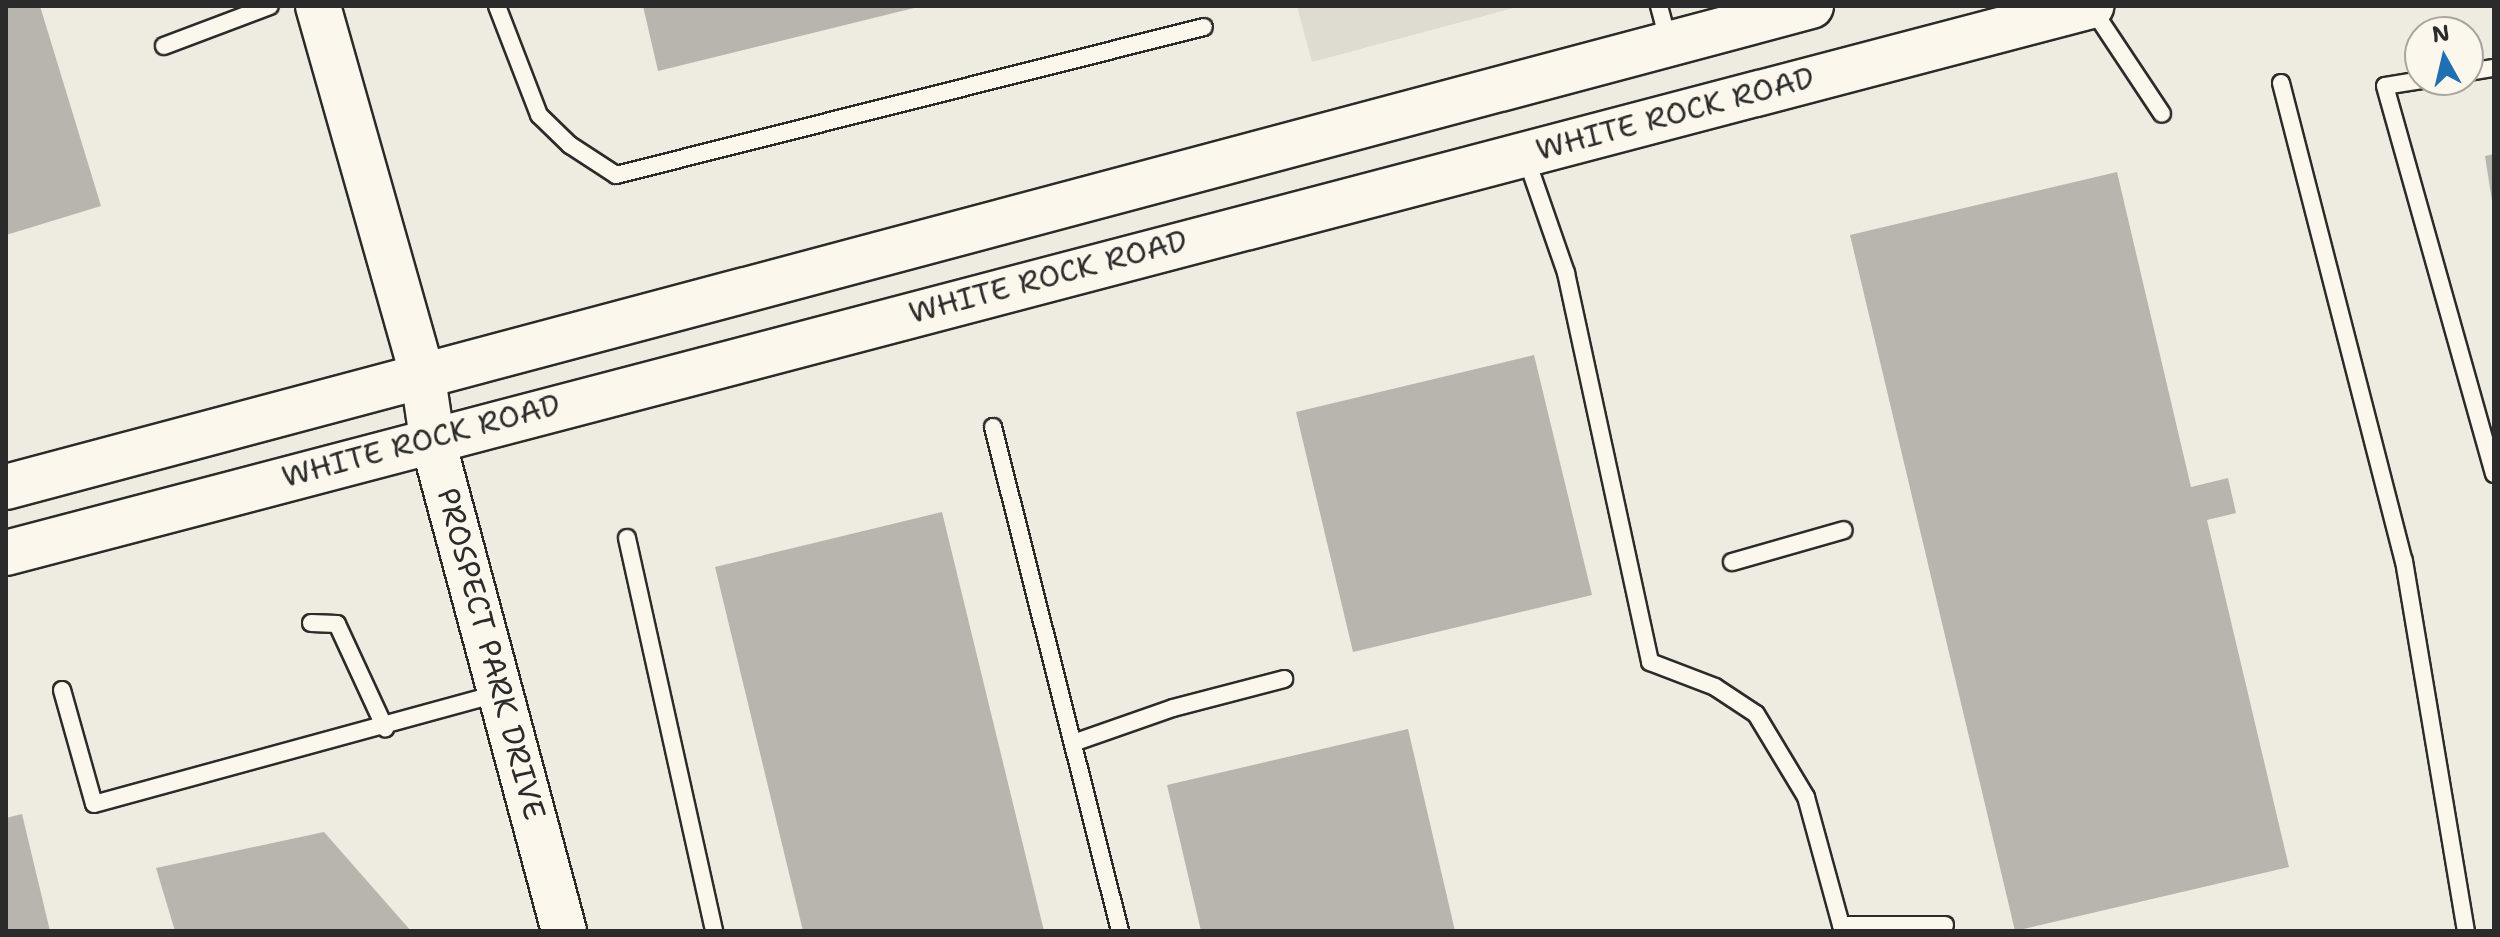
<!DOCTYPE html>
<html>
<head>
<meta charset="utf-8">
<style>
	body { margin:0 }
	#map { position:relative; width:2500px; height:937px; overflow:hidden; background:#eeebe0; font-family:"Shantell Sans",sans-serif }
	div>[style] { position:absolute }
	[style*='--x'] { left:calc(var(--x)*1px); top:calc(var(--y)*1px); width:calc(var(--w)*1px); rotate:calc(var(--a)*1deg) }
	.built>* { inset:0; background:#dedbd1 }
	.building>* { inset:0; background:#b8b5ae }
	.roads { filter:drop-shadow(2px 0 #2b2b2b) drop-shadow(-2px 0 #2b2b2b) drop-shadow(0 2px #2b2b2b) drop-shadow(0 -2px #2b2b2b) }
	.lane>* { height:16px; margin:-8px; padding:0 8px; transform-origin:8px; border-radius:8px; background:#fbf7ec }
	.secondary>* { height:44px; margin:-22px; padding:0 22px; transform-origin:22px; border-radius:22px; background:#fbf7ec }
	span { translate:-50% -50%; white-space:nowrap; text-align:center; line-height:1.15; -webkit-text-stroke:6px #fbf7ec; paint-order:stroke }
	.street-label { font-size:30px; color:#2b2b2b }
	.frame { position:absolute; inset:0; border:8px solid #2b2b2b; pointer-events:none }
	.north { position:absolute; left:2404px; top:16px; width:80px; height:80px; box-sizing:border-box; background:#fbf7ec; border:2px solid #a8a59f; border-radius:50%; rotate:352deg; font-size:22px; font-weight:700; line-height:32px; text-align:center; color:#2b2b2b }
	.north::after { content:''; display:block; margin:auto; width:28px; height:36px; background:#1f6fb2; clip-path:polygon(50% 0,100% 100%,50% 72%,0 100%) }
</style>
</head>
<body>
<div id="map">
	<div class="built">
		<i style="clip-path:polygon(1297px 6px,1521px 6px,1312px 62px)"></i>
	</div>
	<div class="building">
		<i style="clip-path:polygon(6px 6px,40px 6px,101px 206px,6px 235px)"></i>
		<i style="clip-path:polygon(643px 6px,918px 6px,918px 7px,658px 71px)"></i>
		<i style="clip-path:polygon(2494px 154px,2494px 201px,2492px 201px,2485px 156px)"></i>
		<i style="clip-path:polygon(2117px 172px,2191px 487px,2228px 478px,2236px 513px,2207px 520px,2289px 867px,2015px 931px,1850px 235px)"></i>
		<i style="clip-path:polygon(1534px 355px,1592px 595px,1353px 652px,1296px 412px)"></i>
		<i style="clip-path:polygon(942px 512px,1044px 931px,803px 931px,715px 567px)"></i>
		<i style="clip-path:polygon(1408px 729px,1455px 931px,1201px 931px,1167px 785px)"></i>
		<i style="clip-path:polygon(22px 814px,50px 931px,6px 931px,6px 818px)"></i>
		<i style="clip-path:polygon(324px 832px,411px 931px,175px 931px,156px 868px)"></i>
	</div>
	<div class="roads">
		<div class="lane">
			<i style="--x:497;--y:6;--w:117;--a:68.9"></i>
			<i style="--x:539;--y:115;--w:43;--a:44.1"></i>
			<i style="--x:570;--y:145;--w:55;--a:33.1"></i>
			<i style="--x:616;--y:175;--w:606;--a:-14.13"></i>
			<i style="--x:1659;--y:6;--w:38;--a:75"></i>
			<i style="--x:2091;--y:7;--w:128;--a:56.4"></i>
			<i style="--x:164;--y:46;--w:113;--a:-20.7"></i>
			<i style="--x:2468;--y:72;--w:26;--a:-9"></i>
			<i style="--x:2422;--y:80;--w:37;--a:171"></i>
			<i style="--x:2385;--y:86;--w:403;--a:74.3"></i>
			<i style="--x:2281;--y:83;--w:494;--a:75.6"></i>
			<i style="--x:2404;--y:561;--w:375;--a:80.5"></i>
			<i style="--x:1525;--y:155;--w:125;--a:70.8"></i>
			<i style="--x:1566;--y:273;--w:398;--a:77.8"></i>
			<i style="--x:1650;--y:662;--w:70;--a:21"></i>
			<i style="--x:1715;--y:687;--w:49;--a:33.4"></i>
			<i style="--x:1756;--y:714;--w:97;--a:58.9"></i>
			<i style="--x:1806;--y:797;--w:133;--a:74.7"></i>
			<i style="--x:1841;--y:925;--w:104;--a:0"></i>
			<i style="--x:993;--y:427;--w:520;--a:75.86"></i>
			<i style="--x:627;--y:538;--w:403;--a:77.5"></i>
			<i style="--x:1732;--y:562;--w:116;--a:-15.9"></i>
			<i style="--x:311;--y:623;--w:26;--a:2"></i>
			<i style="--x:337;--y:624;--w:115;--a:65.2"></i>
			<i style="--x:62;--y:690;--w:118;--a:74.3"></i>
			<i style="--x:94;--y:804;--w:420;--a:-15.3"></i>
			<i style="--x:1073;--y:743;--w:106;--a:-19.3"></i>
			<i style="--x:1173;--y:708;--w:115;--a:-14.6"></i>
		</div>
		<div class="secondary">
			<i style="--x:318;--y:6;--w:387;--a:74.2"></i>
			<i style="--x:423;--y:378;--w:61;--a:81.5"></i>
			<i style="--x:432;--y:438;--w:510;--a:75.01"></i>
			<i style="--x:6;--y:487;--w:1868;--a:-14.92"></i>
			<i style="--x:6;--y:553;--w:2156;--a:-14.7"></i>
		</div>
	</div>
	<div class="street-label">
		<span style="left:1675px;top:114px;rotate:-15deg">WHITE ROCK ROAD</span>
		<span style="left:1048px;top:277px;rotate:-15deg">WHITE ROCK ROAD</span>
		<span style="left:421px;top:441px;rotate:-15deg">WHITE ROCK ROAD</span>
		<span style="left:491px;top:654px;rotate:75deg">PROSPECT PARK DRIVE</span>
	</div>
	<div class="frame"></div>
	<div class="north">N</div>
</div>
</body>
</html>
